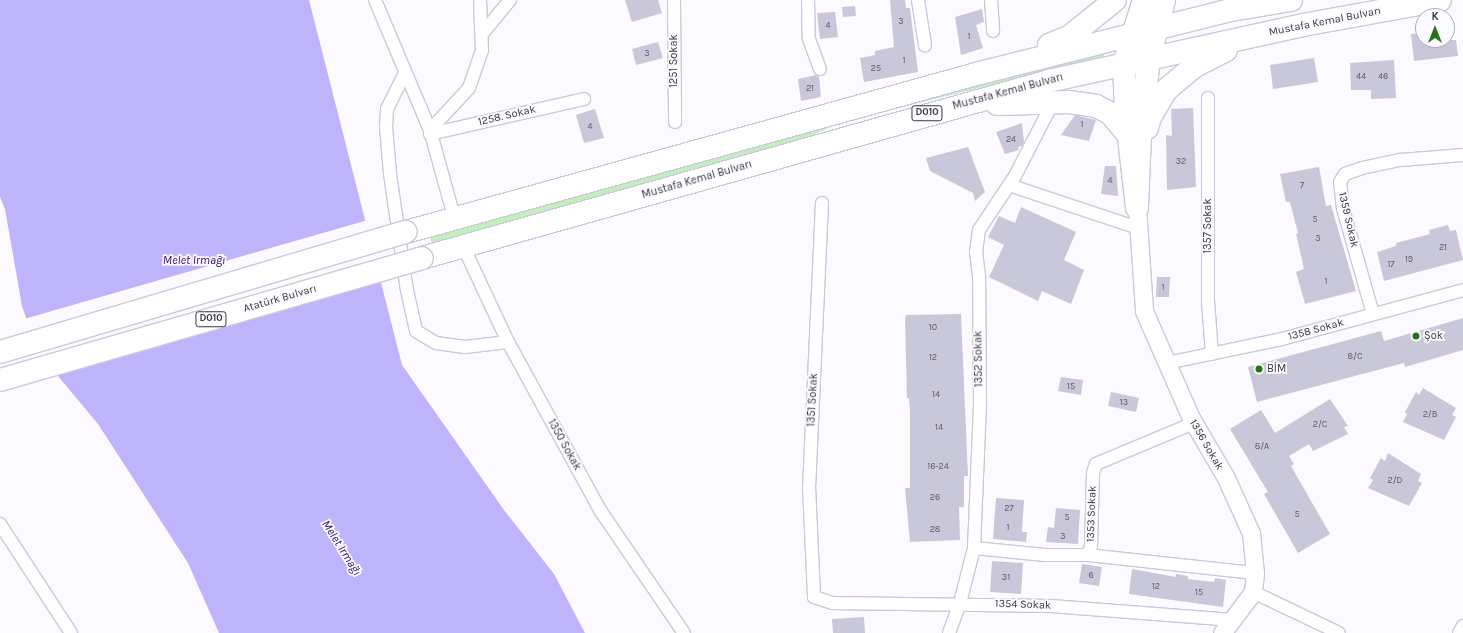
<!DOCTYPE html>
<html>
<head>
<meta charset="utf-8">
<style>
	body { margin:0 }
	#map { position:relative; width:1463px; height:633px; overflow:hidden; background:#fbfafe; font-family:Karla,sans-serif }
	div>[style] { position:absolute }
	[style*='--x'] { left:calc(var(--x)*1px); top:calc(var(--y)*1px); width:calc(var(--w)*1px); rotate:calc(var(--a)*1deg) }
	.green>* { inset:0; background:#c2efbb }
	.water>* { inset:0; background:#bdb4fc }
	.pier>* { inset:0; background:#fbfafe }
	.building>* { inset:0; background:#c9c7da }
	.roads { filter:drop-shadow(1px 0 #cac9db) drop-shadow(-1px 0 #cac9db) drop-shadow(0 1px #cac9db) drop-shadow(0 -1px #cac9db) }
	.street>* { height:12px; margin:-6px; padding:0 6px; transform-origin:6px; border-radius:6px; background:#fff }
	.secondary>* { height:17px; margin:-8.5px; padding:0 8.5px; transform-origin:8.5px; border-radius:8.5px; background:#fff }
	.highway>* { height:22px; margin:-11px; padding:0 11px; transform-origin:11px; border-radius:11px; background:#fff }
	.bridges { filter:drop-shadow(1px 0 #cac9db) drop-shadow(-1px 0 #cac9db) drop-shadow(0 1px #cac9db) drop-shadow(0 -1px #cac9db) }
	.highway-bridge>* { height:22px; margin:-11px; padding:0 11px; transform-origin:11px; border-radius:11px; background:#fff }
	.dots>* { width:11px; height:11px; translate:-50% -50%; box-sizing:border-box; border:2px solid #fbfafe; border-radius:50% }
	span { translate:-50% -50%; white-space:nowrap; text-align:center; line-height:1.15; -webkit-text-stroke:3.5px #fbfafe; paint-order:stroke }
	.number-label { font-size:9px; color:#5c5b66 }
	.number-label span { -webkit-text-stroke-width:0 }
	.shield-label span { padding:1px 3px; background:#fbfafe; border:1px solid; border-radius:3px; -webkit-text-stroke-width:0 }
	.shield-label { font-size:10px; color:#38373f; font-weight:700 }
	.street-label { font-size:11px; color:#38373f }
	.poi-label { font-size:11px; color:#38373f }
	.left { translate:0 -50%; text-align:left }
	.water-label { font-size:12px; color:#300570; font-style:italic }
	.north { position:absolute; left:1415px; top:8px; width:40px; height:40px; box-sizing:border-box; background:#fbfafe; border:1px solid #adacb2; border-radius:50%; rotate:0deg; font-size:11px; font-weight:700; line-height:16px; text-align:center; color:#38373f }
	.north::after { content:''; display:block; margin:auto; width:14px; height:18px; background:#267319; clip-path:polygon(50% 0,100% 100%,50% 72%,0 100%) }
</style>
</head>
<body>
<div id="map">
	<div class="green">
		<i style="clip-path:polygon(1103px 48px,1104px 57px,842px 122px,803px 139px,528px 218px,432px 243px,428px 234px)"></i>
	</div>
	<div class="water">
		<i style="clip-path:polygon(0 0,309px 0,402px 365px,504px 510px,554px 574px,585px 633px,219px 633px,188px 563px,98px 424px,38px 352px,22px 306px,5px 209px,0 197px)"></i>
	</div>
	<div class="pier">
		<i style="clip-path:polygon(368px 220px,382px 282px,55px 376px,36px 353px,24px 319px)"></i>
	</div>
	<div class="building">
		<i style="clip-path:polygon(625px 0,658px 0,662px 13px,632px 22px)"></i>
		<i style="clip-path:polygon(890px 0,905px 0,906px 8px,910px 8px,918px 72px,864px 82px,860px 58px,875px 55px,875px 51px,894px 47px)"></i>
		<i style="clip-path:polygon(855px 6px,856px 16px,843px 17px,842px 7px)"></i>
		<i style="clip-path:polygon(982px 9px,984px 22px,976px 25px,983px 48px,961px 55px,955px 17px)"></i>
		<i style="clip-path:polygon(835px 12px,838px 37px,820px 39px,817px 13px)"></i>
		<i style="clip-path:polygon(1423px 33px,1423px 40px,1456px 40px,1458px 56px,1414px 61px,1411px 34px)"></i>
		<i style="clip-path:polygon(658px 42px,663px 58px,636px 65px,632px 49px)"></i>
		<i style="clip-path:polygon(1314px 58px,1318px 82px,1273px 89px,1270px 65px)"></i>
		<i style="clip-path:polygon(1394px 60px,1396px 98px,1371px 99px,1371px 90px,1351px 90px,1350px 63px)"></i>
		<i style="clip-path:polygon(816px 75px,819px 76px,821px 97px,801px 101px,798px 79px)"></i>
		<i style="clip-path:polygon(1193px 108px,1196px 187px,1167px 190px,1166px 135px,1172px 136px,1171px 109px)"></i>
		<i style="clip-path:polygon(595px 109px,604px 138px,584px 143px,576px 115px)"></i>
		<i style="clip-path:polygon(1075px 115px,1096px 120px,1089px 141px,1061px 135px)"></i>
		<i style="clip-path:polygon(1022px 123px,1024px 142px,1022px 146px,1018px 147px,1019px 150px,1005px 154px,996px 132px)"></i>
		<i style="clip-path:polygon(968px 147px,985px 192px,975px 201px,973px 193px,930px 171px,926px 158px)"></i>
		<i style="clip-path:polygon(1105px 166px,1116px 166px,1118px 196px,1101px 194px)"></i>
		<i style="clip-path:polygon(1319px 167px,1326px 206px,1331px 205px,1356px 291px,1305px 304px,1296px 272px,1304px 269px,1296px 234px,1298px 233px,1290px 202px,1286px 202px,1280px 174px)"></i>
		<i style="clip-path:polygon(1021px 207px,1076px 232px,1064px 260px,1084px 270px,1071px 304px,1042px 291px,1038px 301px,989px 277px,1004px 245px,988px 237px,999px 216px,1015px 223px)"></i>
		<i style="clip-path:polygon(1448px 225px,1450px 231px,1456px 230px,1463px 260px,1384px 281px,1377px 252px,1396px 246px,1396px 243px,1430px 234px,1429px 230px)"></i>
		<i style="clip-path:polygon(1157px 277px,1170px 277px,1169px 297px,1156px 297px)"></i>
		<i style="clip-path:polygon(961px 314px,968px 476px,964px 476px,964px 507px,959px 507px,960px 540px,910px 542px,905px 488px,910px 488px,910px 411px,909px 398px,907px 398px,905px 318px,906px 315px)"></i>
		<i style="clip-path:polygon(1463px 318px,1463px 350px,1405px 367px,1404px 363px,1257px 402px,1248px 367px,1381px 331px,1384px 341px)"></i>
		<i style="clip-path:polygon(1061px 377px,1083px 380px,1081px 395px,1058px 391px)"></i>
		<i style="clip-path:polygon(1423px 388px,1456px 408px,1452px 415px,1456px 417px,1444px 440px,1403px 422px,1407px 414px,1405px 412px,1416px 392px,1419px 395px)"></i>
		<i style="clip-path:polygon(1111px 392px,1139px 398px,1136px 412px,1108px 406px)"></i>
		<i style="clip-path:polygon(1330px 399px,1348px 426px,1344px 427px,1348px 434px,1313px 451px,1309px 444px,1289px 456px,1294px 464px,1291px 466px,1330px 534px,1298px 553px,1264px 494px,1268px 492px,1230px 429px,1261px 410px,1275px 433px)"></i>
		<i style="clip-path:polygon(1388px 453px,1421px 474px,1418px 481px,1422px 483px,1409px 506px,1368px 488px,1373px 480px,1370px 478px,1381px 458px,1385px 461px)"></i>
		<i style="clip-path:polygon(996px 498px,1024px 500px,1022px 532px,1027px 532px,1026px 542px,993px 539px)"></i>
		<i style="clip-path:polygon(1056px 508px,1080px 510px,1078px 544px,1046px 542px,1048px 527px,1054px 528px)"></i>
		<i style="clip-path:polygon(992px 561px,1023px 563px,1021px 594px,990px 592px)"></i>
		<i style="clip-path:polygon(1082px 564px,1102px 567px,1099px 586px,1079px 583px)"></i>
		<i style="clip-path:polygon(1132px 569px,1176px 577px,1176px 574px,1188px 576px,1188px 579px,1214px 582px,1215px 578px,1226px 580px,1223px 607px,1129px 594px)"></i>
		<i style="clip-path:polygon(864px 617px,865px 633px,833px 633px,832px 619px)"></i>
	</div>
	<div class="roads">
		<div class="street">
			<i style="--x:375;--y:0;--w:141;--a:67.1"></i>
			<i style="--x:430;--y:130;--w:93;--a:74.5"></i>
			<i style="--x:674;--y:0;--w:122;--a:89.5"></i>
			<i style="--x:808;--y:0;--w:39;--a:89"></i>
			<i style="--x:809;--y:39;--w:32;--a:70"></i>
			<i style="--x:918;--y:0;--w:46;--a:81.2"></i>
			<i style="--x:991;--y:0;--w:31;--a:86"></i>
			<i style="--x:482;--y:34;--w:44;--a:-50.5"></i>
			<i style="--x:405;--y:73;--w:40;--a:116.6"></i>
			<i style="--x:387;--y:109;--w:18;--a:93"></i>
			<i style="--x:386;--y:127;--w:47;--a:85.1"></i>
			<i style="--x:390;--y:174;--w:117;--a:81.7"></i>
			<i style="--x:407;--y:290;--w:42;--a:77.6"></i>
			<i style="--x:416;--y:331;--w:23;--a:31"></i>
			<i style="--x:436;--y:343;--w:29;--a:8"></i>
			<i style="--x:465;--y:347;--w:43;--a:-6.6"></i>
			<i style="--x:1208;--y:98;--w:203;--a:90"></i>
			<i style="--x:1208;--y:301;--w:53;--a:85.7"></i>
			<i style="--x:430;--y:130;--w:57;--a:-47.1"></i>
			<i style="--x:469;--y:88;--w:39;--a:-71"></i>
			<i style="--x:482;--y:51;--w:51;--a:-92.2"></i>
			<i style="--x:430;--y:134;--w:158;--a:-12.8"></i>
			<i style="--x:1009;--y:185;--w:136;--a:18.4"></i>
			<i style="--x:822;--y:203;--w:283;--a:92.6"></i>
			<i style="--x:809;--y:486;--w:111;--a:87.4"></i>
			<i style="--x:814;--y:597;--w:19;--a:18"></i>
			<i style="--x:832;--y:603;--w:219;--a:0.8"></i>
			<i style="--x:1051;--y:606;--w:183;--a:4.4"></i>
			<i style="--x:463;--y:246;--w:106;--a:64.9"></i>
			<i style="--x:508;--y:342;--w:192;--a:61.3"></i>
			<i style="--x:600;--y:510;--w:149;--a:55.7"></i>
			<i style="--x:1373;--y:314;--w:109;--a:-105.9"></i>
			<i style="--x:1343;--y:209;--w:27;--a:-96"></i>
			<i style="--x:1340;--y:182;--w:9;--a:-58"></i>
			<i style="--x:1345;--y:174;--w:18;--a:-19"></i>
			<i style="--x:1362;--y:168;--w:40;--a:-12"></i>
			<i style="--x:1401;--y:160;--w:62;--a:-4.6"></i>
			<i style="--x:1167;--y:363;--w:117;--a:-11.8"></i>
			<i style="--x:1282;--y:339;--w:188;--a:-15.1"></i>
			<i style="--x:0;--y:524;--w:130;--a:56.9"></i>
			<i style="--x:974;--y:548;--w:71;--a:5.6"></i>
			<i style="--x:1045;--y:555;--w:43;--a:0"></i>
			<i style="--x:1088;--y:555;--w:9;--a:-72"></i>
			<i style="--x:1091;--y:546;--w:73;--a:-88.4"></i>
			<i style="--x:1093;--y:473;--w:9;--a:-72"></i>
			<i style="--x:1096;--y:464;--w:106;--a:-22.7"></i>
			<i style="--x:1088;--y:555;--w:168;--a:6.2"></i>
			<i style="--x:1253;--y:592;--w:95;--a:25.5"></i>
			<i style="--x:949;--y:633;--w:32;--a:-70"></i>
			<i style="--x:960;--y:603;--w:57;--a:-75.7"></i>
			<i style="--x:974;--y:548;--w:142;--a:-87.6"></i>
			<i style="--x:980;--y:406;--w:130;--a:-90.4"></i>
			<i style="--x:979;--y:276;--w:24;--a:-97"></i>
			<i style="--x:976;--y:252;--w:22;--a:-82"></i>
			<i style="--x:979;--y:230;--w:65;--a:-56.3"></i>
			<i style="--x:1015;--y:176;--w:83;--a:-62.8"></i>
			<i style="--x:1459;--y:633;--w:8;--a:-60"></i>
		</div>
		<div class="secondary">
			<i style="--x:1137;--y:207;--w:104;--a:86.1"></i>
			<i style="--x:1144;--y:311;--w:117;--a:66.3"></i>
			<i style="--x:1191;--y:418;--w:69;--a:59.7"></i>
			<i style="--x:1226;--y:478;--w:60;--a:65.6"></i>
			<i style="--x:1251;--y:533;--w:40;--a:84.3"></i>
			<i style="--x:1255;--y:573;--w:19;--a:96"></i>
			<i style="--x:1253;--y:592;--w:51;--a:127.1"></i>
		</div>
		<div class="highway">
			<i style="--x:1144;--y:0;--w:67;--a:107.4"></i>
			<i style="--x:1124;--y:64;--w:48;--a:87.6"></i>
			<i style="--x:1126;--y:112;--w:96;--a:83.4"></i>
			<i style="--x:1137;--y:207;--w:71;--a:-87.6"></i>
			<i style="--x:1140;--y:136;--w:78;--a:-83.3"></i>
			<i style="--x:1149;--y:59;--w:61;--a:-75.7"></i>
			<i style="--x:1049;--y:45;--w:22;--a:-22"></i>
			<i style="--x:1069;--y:37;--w:59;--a:-38.8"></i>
			<i style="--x:997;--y:104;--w:72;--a:-1.6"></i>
			<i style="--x:1069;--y:102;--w:27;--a:8"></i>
			<i style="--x:1096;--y:106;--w:16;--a:27"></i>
			<i style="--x:1110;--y:113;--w:30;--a:50"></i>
			<i style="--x:1147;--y:128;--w:11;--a:-75"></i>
			<i style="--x:1150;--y:117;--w:31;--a:-59"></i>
			<i style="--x:1166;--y:90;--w:35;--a:-40"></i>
			<i style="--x:1193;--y:67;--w:37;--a:-27"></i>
			<i style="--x:406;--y:232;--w:591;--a:-15.49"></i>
			<i style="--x:976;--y:74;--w:263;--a:-14.1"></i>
			<i style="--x:1231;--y:10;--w:61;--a:-9.5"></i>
			<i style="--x:422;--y:258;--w:652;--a:-15.76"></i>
			<i style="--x:1049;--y:81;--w:260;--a:-12.4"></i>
			<i style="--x:1303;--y:25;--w:139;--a:-10.3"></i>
		</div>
	</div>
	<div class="bridges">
		<div class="highway-bridge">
			<i style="--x:0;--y:352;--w:423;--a:-16.5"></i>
			<i style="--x:0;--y:380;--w:439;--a:-16.1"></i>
		</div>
	</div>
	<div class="dots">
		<i style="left:1416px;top:336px;background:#267319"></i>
		<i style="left:1259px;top:369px;background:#267319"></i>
	</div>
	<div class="number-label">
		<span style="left:901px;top:21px">3</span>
		<span style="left:828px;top:25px">4</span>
		<span style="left:969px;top:36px">1</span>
		<span style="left:647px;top:53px">3</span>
		<span style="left:904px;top:60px">1</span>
		<span style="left:876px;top:68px">25</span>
		<span style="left:1361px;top:76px">44</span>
		<span style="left:1383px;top:76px">46</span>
		<span style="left:810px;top:88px">21</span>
		<span style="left:1082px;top:124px">1</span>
		<span style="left:590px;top:126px">4</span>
		<span style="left:1011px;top:139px">24</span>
		<span style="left:1181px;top:161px">32</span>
		<span style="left:1110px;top:180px">4</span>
		<span style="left:1302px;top:185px">7</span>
		<span style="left:1315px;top:219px">5</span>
		<span style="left:1318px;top:238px">3</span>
		<span style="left:1443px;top:247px">21</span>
		<span style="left:1409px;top:259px">19</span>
		<span style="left:1391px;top:264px">17</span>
		<span style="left:1326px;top:281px">1</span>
		<span style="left:1163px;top:287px">1</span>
		<span style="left:933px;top:327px">10</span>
		<span style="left:1355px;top:356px">8/C</span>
		<span style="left:933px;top:357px">12</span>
		<span style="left:1071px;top:386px">15</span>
		<span style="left:936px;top:394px">14</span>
		<span style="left:1124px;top:402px">13</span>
		<span style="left:1430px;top:414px">2/B</span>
		<span style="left:1320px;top:424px">2/C</span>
		<span style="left:939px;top:427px">14</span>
		<span style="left:1262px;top:446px">8/A</span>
		<span style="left:938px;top:466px">16-24</span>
		<span style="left:1395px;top:480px">2/D</span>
		<span style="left:935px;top:497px">26</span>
		<span style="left:1009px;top:508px">27</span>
		<span style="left:1297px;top:514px">5</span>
		<span style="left:1067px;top:517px">5</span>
		<span style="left:1008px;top:527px">1</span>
		<span style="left:935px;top:529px">28</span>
		<span style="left:1063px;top:536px">3</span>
		<span style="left:1091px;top:575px">6</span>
		<span style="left:1006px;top:577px">31</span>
		<span style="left:1156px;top:586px">12</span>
		<span style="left:1199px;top:592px">15</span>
	</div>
	<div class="shield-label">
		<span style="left:927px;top:113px">D010</span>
		<span style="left:211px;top:319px">D010</span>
	</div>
	<div class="street-label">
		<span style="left:1325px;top:22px;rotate:-11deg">Mustafa Kemal Bulvarı</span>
		<span style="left:674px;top:61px;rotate:-90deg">1251 Sokak</span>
		<span style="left:1008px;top:92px;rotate:-15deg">Mustafa Kemal Bulvarı</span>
		<span style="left:507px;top:116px;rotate:-13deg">1258. Sokak</span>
		<span style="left:697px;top:180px;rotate:-16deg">Mustafa Kemal Bulvarı</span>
		<span style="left:1348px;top:220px;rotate:77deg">1359 Sokak</span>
		<span style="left:1208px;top:226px;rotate:-90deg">1357 Sokak</span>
		<span style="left:280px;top:299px;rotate:-16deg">Atatürk Bulvarı</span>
		<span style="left:1316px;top:330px;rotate:-15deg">1358 Sokak</span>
		<span style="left:979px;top:359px;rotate:-91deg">1352 Sokak</span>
		<span style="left:813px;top:400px;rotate:-87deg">1351 Sokak</span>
		<span style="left:564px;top:445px;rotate:61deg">1350 Sokak</span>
		<span style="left:1206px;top:445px;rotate:60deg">1356 Sokak</span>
		<span style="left:1092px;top:514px;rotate:-88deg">1353 Sokak</span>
		<span style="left:1023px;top:605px;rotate:2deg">1354 Sokak</span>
	</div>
	<div class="poi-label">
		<span class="left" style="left:1424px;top:336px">Şok</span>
		<span class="left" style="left:1267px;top:369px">BİM</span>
	</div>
	<div class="water-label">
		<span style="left:194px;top:261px">Melet Irmağı</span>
		<span style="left:341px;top:548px;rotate:58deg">Melet Irmağı</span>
	</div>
	<div class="north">K</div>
</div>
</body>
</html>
